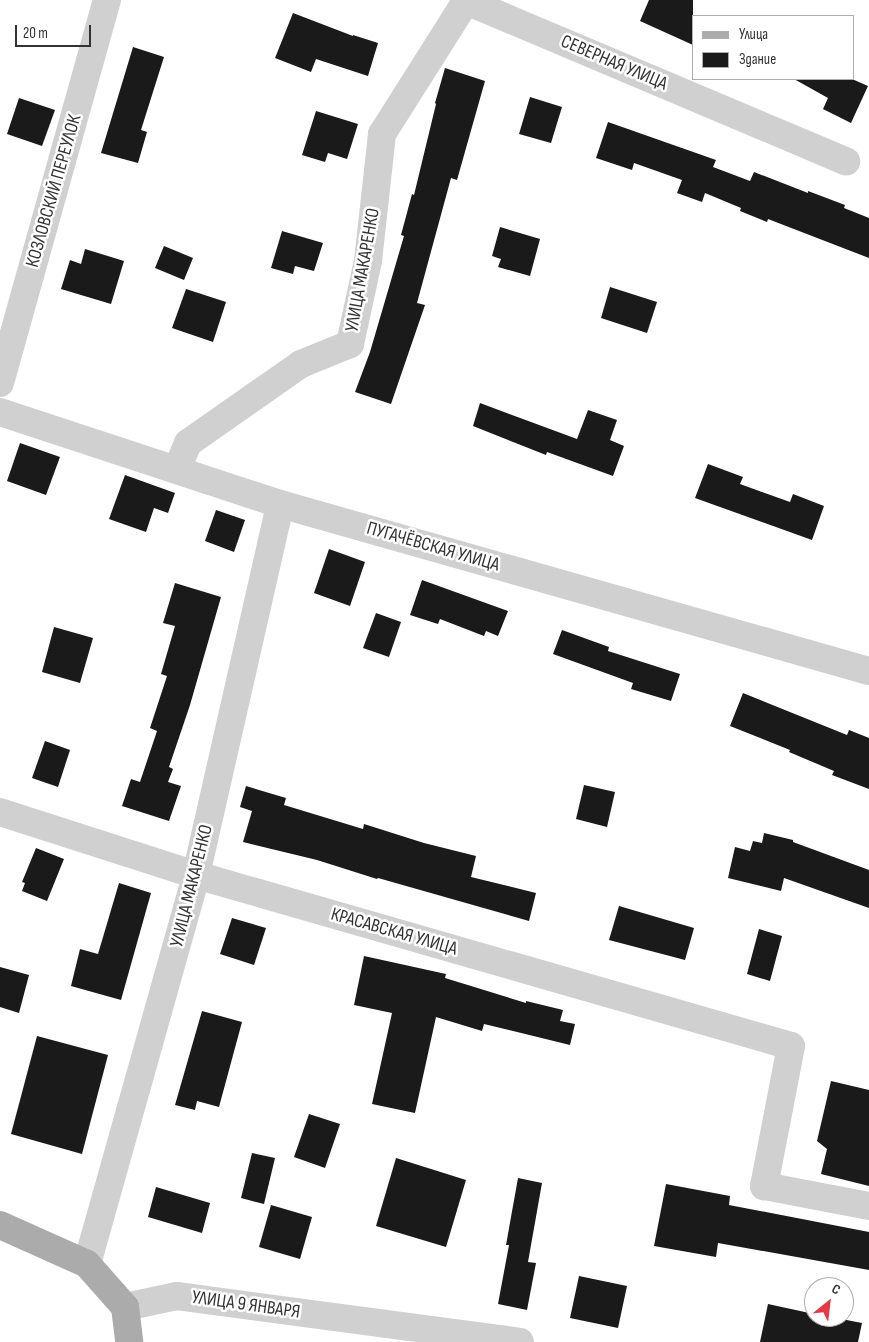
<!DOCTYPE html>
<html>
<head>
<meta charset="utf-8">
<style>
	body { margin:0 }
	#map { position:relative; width:869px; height:1342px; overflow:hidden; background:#fff; font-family:"Sofia Sans Condensed",sans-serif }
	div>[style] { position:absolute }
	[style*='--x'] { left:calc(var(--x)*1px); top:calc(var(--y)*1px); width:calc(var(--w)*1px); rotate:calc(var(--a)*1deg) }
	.building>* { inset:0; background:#1a1a1a }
	.minor>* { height:28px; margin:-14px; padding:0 14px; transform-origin:14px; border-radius:14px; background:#d0d0d0 }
	.major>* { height:28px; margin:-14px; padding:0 14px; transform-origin:14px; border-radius:14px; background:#ababab }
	span { translate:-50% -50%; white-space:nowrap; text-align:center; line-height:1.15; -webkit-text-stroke:5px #fff; paint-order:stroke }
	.street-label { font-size:19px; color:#333 }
	.legend { position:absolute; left:692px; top:15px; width:162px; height:65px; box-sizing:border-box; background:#fff; border:1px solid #adadad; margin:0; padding:6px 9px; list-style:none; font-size:15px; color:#333 }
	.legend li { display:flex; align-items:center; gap:10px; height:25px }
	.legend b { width:25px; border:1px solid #adadad }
	.north { position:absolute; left:804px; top:1277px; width:50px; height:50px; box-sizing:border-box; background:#fff; border:1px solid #adadad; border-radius:50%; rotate:29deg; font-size:14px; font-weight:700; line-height:20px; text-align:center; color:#333 }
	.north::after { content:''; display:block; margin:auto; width:18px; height:22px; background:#e63946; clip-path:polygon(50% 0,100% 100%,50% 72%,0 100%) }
	.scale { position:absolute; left:15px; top:25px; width:76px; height:22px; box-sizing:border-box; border:2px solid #333; border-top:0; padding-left:6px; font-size:15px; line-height:18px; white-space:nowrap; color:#333; -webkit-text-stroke:4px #fff; paint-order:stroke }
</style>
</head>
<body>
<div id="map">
	<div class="building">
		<i style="clip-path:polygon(649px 0,693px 0,693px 45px,640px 21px)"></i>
		<i style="clip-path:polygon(293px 13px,353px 36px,353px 35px,378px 43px,368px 76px,316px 59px,311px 72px,275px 58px)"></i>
		<i style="clip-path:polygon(133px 47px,164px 57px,141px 130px,147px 132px,138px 163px,101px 153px)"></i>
		<i style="clip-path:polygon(445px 68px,485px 81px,457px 180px,451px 178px,417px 303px,425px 305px,391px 404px,355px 392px,370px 352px,404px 236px,401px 235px,412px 194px,414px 195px,436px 104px,435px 103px)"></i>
		<i style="clip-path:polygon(794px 79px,852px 79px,868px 86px,851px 123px,823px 109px,828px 98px)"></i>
		<i style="clip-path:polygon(530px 97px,562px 107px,551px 143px,519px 134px)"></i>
		<i style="clip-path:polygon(19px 98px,55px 110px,42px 146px,7px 134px)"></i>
		<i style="clip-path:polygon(316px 111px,358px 124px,347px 159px,328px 153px,325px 162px,302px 155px)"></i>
		<i style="clip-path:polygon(608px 122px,716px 160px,713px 167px,750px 181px,754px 172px,808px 193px,808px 191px,845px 205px,844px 208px,869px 218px,869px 258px,768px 219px,767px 222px,740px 211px,741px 208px,705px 193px,702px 202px,677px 193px,682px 180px,634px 163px,632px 170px,596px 158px)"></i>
		<i style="clip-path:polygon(500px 227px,540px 239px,530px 276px,498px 267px,501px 259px,492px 256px)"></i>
		<i style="clip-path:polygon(282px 231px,323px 243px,314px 271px,295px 266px,293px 274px,271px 268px)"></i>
		<i style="clip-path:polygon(164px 246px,193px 258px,184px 280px,155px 268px)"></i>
		<i style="clip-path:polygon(85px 249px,124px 261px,111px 304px,61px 289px,70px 260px,81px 264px)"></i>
		<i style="clip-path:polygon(610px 287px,657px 302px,647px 333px,601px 318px)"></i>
		<i style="clip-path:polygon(186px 289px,226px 302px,213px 342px,172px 328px)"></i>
		<i style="clip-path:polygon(480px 403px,577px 439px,588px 410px,617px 420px,610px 440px,624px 446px,613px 476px,547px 452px,546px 455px,473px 426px)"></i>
		<i style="clip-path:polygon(20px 443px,60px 457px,46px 495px,7px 481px)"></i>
		<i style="clip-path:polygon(708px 464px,743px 477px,740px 484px,790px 502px,793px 494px,824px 506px,812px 540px,695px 498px)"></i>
		<i style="clip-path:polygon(125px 475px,175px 493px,168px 513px,154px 508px,146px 532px,109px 519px)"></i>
		<i style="clip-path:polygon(216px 510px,245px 520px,234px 552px,205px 541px)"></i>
		<i style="clip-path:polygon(329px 549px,365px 562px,350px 606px,314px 593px)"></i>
		<i style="clip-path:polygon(422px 580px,508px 611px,498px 636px,486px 631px,484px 636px,440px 619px,438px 624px,410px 615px)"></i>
		<i style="clip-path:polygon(175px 583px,221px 597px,190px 705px,169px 767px,173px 769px,168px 782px,181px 786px,169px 821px,122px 806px,131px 779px,140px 782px,157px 731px,150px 728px,167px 676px,161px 674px,175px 626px,163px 623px)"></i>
		<i style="clip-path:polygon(376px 613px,401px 622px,389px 657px,363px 648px)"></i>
		<i style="clip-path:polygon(54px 627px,93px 638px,80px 683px,42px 672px)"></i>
		<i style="clip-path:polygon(562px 630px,609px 647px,608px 651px,680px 674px,671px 701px,631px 689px,633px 683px,553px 654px)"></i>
		<i style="clip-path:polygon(743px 693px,847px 735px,849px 730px,869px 738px,869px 789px,832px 775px,834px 771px,789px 752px,790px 750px,730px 726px)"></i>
		<i style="clip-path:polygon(45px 741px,70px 750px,58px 787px,32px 778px)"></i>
		<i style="clip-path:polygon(584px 785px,615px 792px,607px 827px,576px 819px)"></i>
		<i style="clip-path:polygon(246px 786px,286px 798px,284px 805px,363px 829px,364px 824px,424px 843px,476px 856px,471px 877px,536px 893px,529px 921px,378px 878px,377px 879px,317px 860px,243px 842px,252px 811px,240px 807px)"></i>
		<i style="clip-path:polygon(764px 833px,793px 840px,793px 842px,869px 870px,869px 908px,784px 878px,781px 891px,728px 878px,735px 847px,750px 851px,753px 841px,762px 843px)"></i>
		<i style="clip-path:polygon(36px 848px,64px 859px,47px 901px,22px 891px,25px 883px,22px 882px)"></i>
		<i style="clip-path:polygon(119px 883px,151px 893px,121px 1000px,71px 986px,80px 949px,98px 954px)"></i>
		<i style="clip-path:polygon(619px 906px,694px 928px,685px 960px,609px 940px)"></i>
		<i style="clip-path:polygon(232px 918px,266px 928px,254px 965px,220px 954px)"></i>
		<i style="clip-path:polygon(759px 929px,782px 936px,770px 981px,747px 974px)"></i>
		<i style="clip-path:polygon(364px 956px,446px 974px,445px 978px,526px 1003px,526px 1001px,563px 1010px,560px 1021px,575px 1024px,570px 1045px,484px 1024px,482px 1031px,436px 1017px,415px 1113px,372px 1104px,392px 1013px,354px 1005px)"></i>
		<i style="clip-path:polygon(0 967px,29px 975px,19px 1013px,0 1007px)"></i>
		<i style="clip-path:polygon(202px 1011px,242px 1022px,219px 1107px,197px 1101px,195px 1110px,175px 1105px)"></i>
		<i style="clip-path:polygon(37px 1036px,108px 1055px,82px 1154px,11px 1134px)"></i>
		<i style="clip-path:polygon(831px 1081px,869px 1090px,869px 1186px,821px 1174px,827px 1149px,817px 1141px)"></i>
		<i style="clip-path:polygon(309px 1114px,340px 1124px,325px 1168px,294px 1157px)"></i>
		<i style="clip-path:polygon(252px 1153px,275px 1158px,264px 1204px,241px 1198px)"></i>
		<i style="clip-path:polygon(396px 1158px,466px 1180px,446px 1247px,376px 1226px)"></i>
		<i style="clip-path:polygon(518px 1178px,542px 1183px,528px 1262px,536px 1263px,527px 1310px,498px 1304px,509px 1245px,506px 1245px)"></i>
		<i style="clip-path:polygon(666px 1184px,730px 1196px,729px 1205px,869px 1232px,869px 1270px,718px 1243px,716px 1257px,654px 1246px)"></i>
		<i style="clip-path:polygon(156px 1187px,210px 1203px,202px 1233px,148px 1217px)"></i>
		<i style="clip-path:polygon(271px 1205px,312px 1217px,300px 1259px,259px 1247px)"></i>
		<i style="clip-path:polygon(579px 1276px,627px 1286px,618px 1328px,570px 1318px)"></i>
		<i style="clip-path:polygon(768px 1304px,814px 1314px,814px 1317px,831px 1317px,862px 1323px,858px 1342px,760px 1342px)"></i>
	</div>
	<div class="minor">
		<i style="--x:464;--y:0;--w:415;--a:22.9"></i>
		<i style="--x:0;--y:383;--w:398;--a:-74.4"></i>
		<i style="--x:0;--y:412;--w:295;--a:18.2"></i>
		<i style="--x:280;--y:504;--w:612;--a:15.83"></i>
		<i style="--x:177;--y:470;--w:29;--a:-68"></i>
		<i style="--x:188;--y:443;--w:138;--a:-35"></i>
		<i style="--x:301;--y:364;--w:53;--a:-22.2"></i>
		<i style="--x:350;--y:344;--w:85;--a:-77.8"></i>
		<i style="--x:368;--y:261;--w:128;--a:-83.7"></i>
		<i style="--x:382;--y:134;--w:157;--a:-57.7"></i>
		<i style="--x:0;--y:812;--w:206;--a:17.8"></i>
		<i style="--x:196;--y:875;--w:619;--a:16.03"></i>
		<i style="--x:791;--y:1046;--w:143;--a:100.9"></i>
		<i style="--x:764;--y:1186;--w:107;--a:10.8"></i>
		<i style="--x:87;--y:1264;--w:404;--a:-74.3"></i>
		<i style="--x:196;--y:875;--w:380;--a:-77.2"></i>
		<i style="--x:125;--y:1307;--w:53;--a:-11.9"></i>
		<i style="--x:177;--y:1296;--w:346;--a:7.6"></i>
	</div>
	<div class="major">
		<i style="--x:0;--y:1225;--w:95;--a:24.1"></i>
		<i style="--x:87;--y:1264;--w:57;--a:48.5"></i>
		<i style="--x:125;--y:1307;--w:35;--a:83"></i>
	</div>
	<div class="street-label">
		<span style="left:614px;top:63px;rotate:23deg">СЕВЕРНАЯ УЛИЦА</span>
		<span style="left:54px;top:191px;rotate:-74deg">КОЗЛОВСКИЙ ПЕРЕУЛОК</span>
		<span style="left:363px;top:270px;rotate:-80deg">УЛИЦА МАКАРЕНКО</span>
		<span style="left:433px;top:547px;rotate:16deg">ПУГАЧЁВСКАЯ УЛИЦА</span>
		<span style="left:192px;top:886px;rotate:-76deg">УЛИЦА МАКАРЕНКО</span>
		<span style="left:394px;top:932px;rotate:16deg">КРАСАВСКАЯ УЛИЦА</span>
		<span style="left:246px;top:1305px;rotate:8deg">УЛИЦА 9 ЯНВАРЯ</span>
	</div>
	<ul class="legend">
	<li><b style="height:6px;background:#ababab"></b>Улица</li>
	<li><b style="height:14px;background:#1a1a1a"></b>Здание</li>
	</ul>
	<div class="north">С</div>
	<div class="scale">20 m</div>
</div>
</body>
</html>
